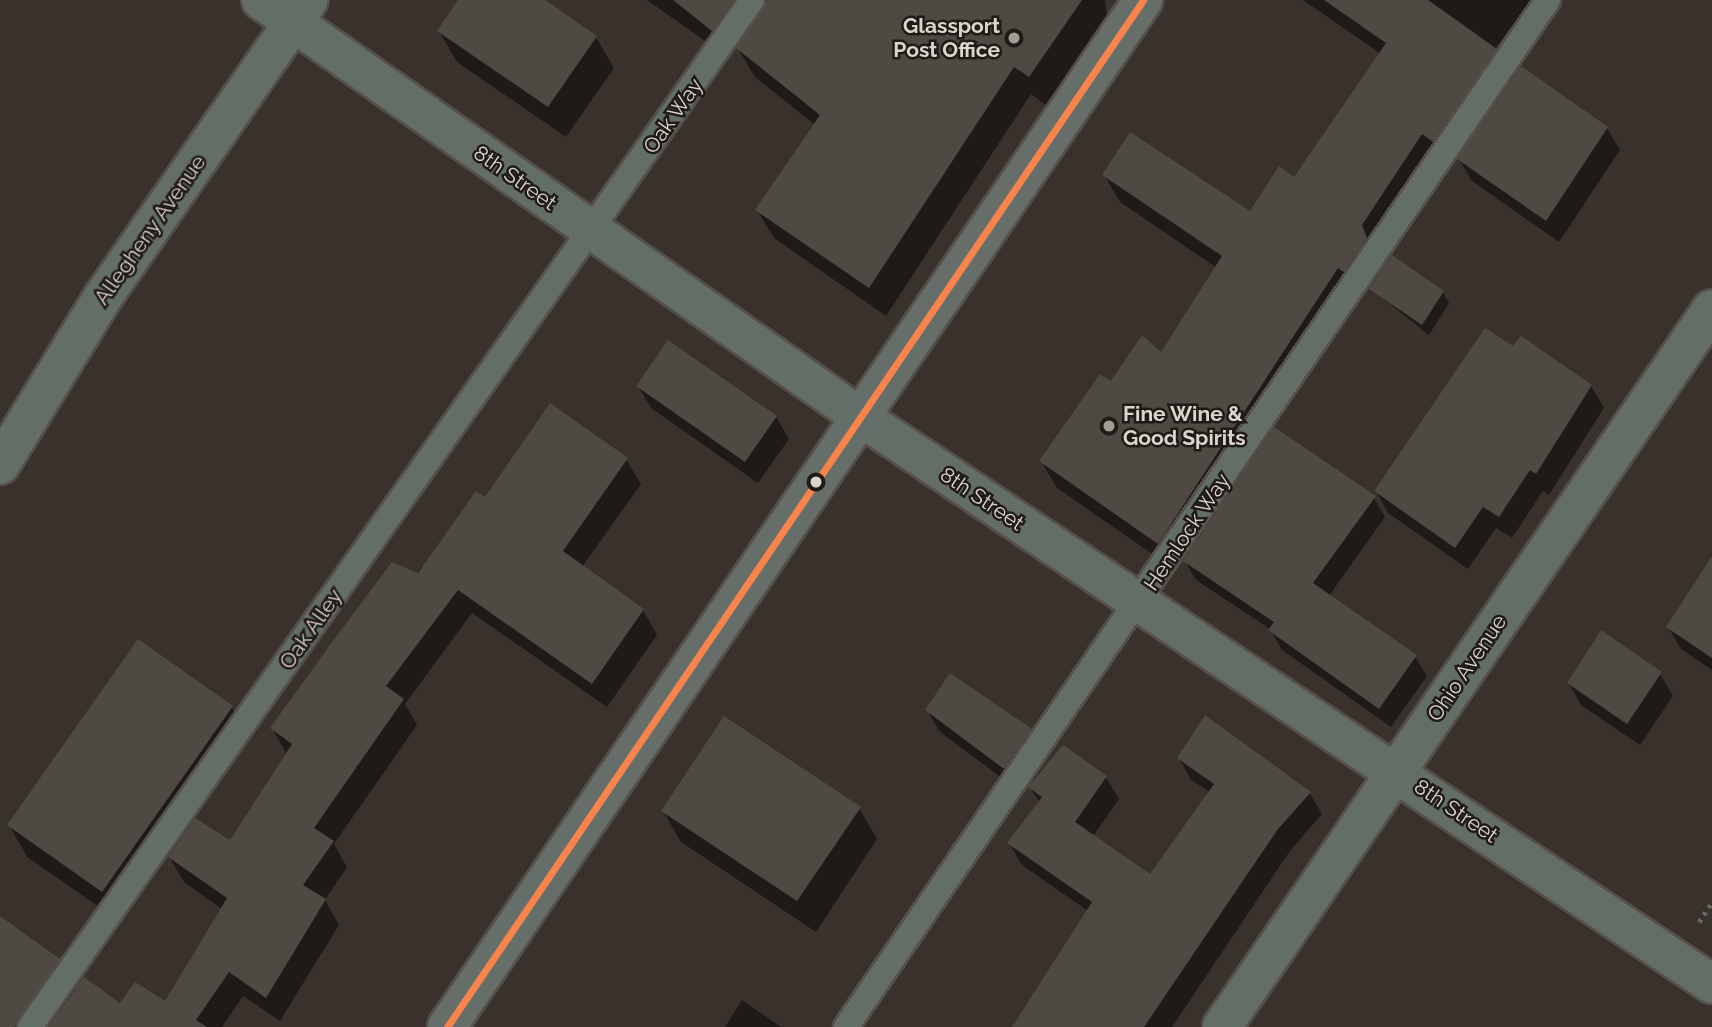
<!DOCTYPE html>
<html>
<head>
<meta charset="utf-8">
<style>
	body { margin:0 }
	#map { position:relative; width:1712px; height:1027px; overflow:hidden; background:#39322c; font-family:Raleway,sans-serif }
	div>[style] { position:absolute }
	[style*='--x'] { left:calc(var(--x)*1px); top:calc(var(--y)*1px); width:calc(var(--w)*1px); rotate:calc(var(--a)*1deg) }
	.shadow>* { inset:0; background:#0007 }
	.building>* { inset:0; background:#4f4944 }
	.path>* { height:4.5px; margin-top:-2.25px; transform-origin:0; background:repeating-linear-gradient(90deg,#666963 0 3.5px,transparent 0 8.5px) }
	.roads { filter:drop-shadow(2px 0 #564f4a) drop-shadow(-2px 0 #564f4a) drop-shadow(0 2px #564f4a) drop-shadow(0 -2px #564f4a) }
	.service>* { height:24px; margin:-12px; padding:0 12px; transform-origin:12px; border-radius:12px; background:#636e67 }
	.minor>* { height:38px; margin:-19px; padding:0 19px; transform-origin:19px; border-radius:19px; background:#636e67 }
	.secondary>* { height:38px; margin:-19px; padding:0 19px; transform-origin:19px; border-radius:19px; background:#656e68 }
	.bus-1>* { height:7px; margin:-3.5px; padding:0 3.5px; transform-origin:3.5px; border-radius:3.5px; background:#f8844c }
	.dots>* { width:19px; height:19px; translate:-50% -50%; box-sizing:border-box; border:4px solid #201b16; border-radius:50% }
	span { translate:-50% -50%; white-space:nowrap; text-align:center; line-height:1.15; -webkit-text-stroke:5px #201b16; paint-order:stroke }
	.poi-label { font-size:21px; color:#dcd5ce; font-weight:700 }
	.right { translate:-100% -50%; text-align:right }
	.left { translate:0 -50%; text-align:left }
	.street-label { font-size:21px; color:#dcd5ce }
</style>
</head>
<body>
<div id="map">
	<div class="shadow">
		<i style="clip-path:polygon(460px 0,541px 0,596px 37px,614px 68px,566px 137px,457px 62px,439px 31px)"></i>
		<i style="clip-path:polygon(647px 0,1105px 0,1107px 16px,1046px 105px,1031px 94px,886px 316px,774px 238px,757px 210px,815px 125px,755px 77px,737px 47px,729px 58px)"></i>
		<i style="clip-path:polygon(1303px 0,1531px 0,1495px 49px,1511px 76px,1449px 167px,1438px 160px,1377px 252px,1381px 266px,1360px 298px,1354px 293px,1174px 569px,1057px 488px,1041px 461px,1112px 384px,1161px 355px,1217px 268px,1120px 202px,1104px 175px,1251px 213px,1294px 179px,1381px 54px)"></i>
		<i style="clip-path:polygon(1607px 128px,1620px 150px,1559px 242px,1472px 181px,1459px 159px)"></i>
		<i style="clip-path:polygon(1371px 289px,1443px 292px,1449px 303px,1429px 335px)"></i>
		<i style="clip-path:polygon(1513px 349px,1591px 386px,1604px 408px,1549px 495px,1543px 491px,1512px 538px,1496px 528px,1468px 569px,1388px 513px,1376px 491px)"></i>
		<i style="clip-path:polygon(638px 386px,776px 417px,789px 439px,758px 483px,651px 408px)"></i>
		<i style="clip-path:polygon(626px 459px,641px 484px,582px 567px,643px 610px,657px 635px,607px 707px,472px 613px,405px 704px,417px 725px,334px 844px,347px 867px,325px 900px,339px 925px,280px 1021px,243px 996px,222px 1027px,0 1027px,0 918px,58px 960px,76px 991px,121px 1006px,166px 1003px,222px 909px,184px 882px,168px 855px,121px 922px,27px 857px,9px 825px,232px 707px,250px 738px,193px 819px,231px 842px,286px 753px,272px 728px,485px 499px)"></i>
		<i style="clip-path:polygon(1374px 498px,1385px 517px,1329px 596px,1415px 657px,1427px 676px,1391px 727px,1282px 650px,1270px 629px,1196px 580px,1185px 561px)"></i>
		<i style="clip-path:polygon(1712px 595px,1712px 670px,1681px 649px,1668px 627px)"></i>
		<i style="clip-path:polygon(1660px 674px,1673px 696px,1640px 745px,1581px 705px,1569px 683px)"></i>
		<i style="clip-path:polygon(927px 710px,1030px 730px,1043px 752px,1018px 790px,940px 732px)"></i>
		<i style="clip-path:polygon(1064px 747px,1106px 778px,1119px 799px,1093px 836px,1151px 877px,1210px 792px,1191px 780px,1179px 758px,1310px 793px,1322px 814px,1290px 851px,1172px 1027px,1013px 1027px,1088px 911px,1022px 865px,1009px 843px,1040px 803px,1030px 787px)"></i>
		<i style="clip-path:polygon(859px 808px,877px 839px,816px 932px,681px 842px,663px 811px)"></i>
		<i style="clip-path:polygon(742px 1000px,781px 1027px,725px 1027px)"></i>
	</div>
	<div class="building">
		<i style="clip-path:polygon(458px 0,545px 0,597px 36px,548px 107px,437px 31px)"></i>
		<i style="clip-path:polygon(673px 0,734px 0,712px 31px)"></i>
		<i style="clip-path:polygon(767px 0,1082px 0,1029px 77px,1014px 67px,869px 288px,755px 210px,820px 115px,736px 48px)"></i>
		<i style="clip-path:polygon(1324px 0,1428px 0,1497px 49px,1433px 142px,1422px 134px,1362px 225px,1367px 238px,1344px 272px,1338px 268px,1158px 544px,1039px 461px,1100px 374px,1111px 381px,1142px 335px,1161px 352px,1222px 256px,1102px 175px,1130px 132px,1250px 211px,1279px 166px,1294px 177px,1386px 43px)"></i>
		<i style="clip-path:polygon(1521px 66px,1608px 127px,1546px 221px,1457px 159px)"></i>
		<i style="clip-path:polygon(1392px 255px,1444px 291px,1422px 325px,1369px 289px)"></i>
		<i style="clip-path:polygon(1485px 328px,1513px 346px,1521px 336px,1592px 385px,1536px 474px,1530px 470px,1499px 517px,1483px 507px,1455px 548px,1374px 491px)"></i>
		<i style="clip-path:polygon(668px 340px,777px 416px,745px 462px,636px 386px)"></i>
		<i style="clip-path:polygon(550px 403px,628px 458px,563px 551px,644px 609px,592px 684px,458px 590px,386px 686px,404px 699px,314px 828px,334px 841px,303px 885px,326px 899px,266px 998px,229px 972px,196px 1020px,207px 1027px,48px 1027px,84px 977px,120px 1003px,135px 982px,165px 1001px,227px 898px,168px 857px,195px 818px,230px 840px,292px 744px,270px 728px,330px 645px,392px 562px,418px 573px,476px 491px,485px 497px)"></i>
		<i style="clip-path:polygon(1274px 427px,1376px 496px,1313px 583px,1417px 655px,1379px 709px,1268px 630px,1274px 622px,1183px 561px)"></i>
		<i style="clip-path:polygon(1712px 556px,1712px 658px,1666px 627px)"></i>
		<i style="clip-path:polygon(1601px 630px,1662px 672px,1627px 724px,1567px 683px)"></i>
		<i style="clip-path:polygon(138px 639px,233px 706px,102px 892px,7px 825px)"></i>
		<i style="clip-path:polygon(950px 673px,1032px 729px,1004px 769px,925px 710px)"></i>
		<i style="clip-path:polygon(1205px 715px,1311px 792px,1278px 829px,1144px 1027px,1012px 1027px,1092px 902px,1007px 843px,1042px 797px,1028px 787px,1063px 745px,1107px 776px,1075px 822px,1150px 874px,1214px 784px,1177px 758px)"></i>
		<i style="clip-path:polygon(724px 716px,861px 807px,797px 901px,661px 811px)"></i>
		<i style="clip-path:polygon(0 916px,60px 959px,15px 1027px,0 1027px)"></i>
	</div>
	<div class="path">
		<i style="--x:1699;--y:922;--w:24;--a:-57"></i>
	</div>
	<div class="roads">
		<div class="service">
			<i style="--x:30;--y:1027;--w:1255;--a:-54.89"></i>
			<i style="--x:846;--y:1027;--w:1244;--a:-55.65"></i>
		</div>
		<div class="minor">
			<i style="--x:261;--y:0;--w:732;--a:34.82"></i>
			<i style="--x:862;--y:418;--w:1021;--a:33.66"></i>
			<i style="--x:0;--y:465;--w:197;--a:-58.5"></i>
			<i style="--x:103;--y:297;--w:361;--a:-55.3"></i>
			<i style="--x:1222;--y:1027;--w:869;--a:-55.69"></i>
		</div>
		<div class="secondary">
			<i style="--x:447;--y:1027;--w:1241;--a:-55.87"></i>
		</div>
	</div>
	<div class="bus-1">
		<i style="--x:447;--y:1027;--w:1241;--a:-55.87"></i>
	</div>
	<div class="dots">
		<i style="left:1014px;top:38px;background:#a39c95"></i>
		<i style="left:1109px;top:426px;background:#a39c95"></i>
		<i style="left:816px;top:482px;background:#dcd5ce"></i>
	</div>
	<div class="poi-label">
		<span class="right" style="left:1000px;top:38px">Glassport<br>Post Office</span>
		<span class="left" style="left:1123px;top:426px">Fine Wine &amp;<br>Good Spirits</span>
	</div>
	<div class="street-label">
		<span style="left:673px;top:116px;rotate:-55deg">Oak Way</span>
		<span style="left:515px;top:178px;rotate:35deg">8th Street</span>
		<span style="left:150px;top:230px;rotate:-55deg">Allegheny Avenue</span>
		<span style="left:982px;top:499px;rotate:34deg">8th Street</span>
		<span style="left:1187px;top:532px;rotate:-56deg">Hemlock Way</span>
		<span style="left:311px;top:629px;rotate:-55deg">Oak Alley</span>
		<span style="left:1467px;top:668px;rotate:-56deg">Ohio Avenue</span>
		<span style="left:1456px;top:811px;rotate:34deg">8th Street</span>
	</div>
</div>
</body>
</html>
